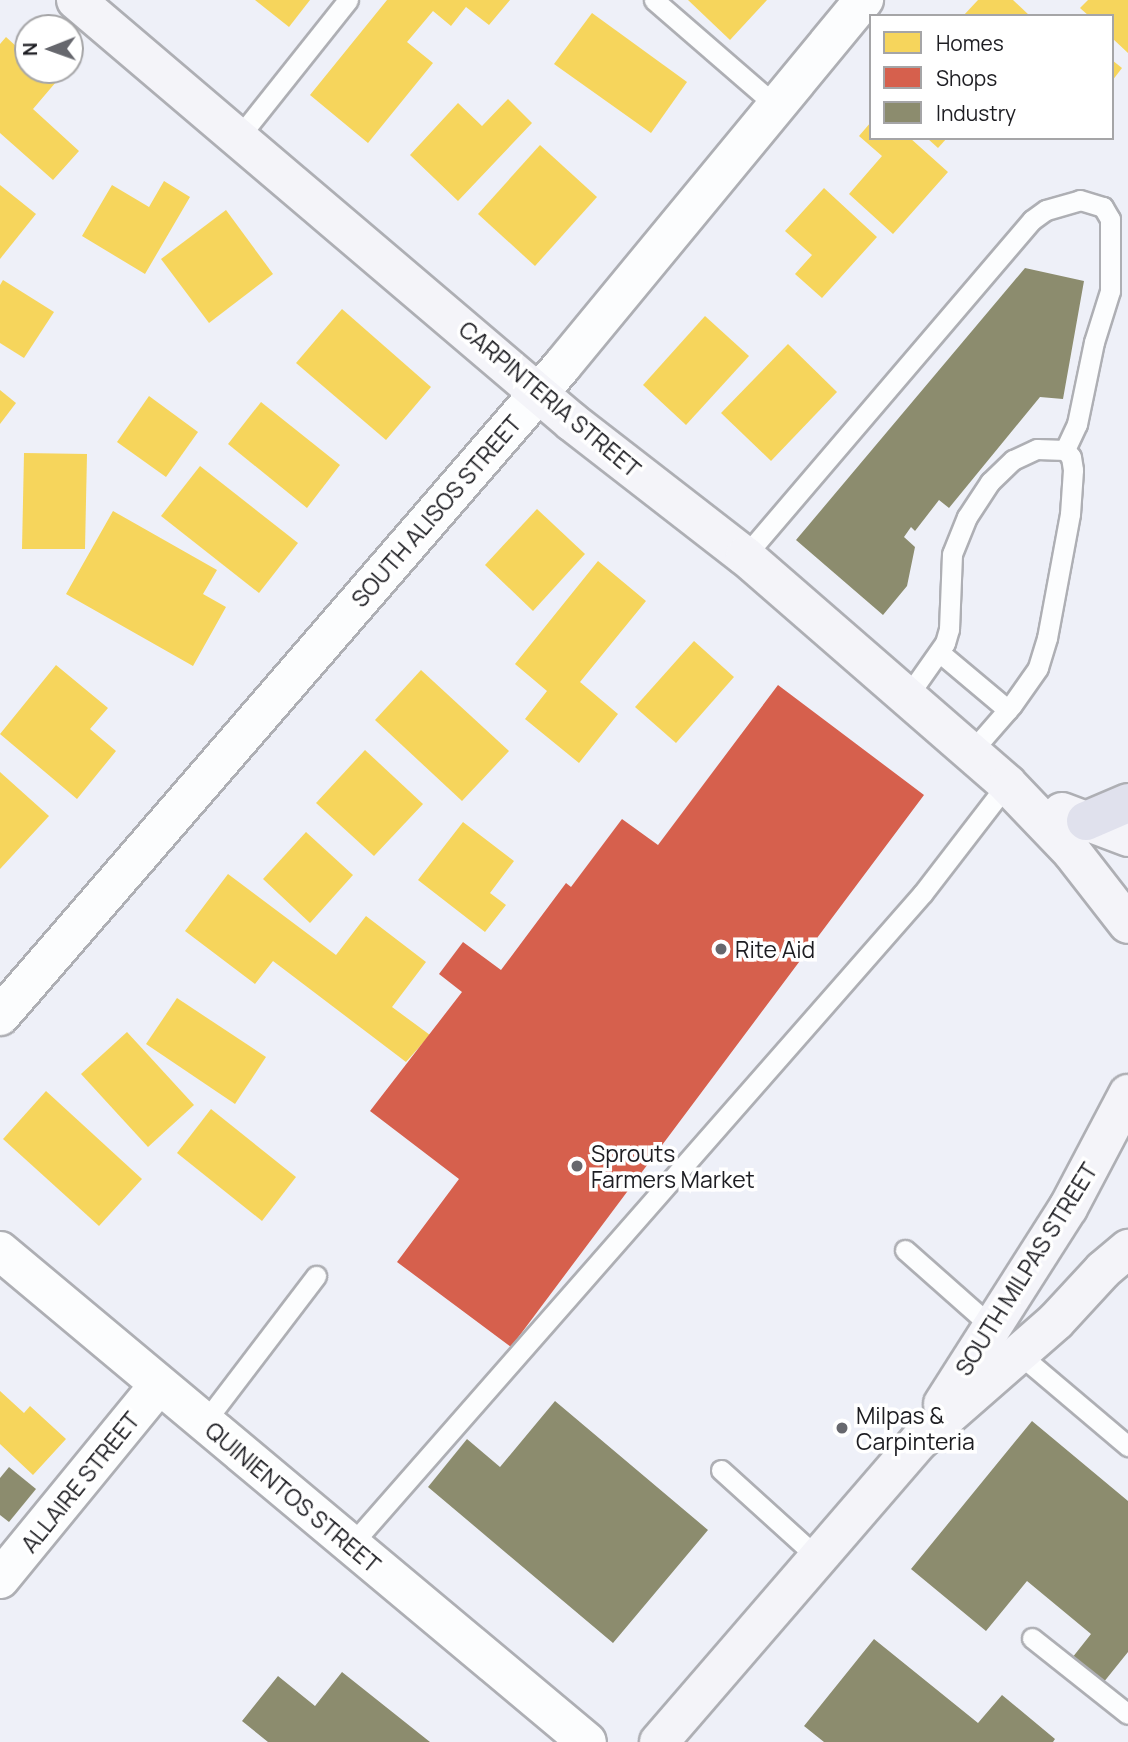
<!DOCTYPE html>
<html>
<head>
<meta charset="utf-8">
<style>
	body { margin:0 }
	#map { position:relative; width:1128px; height:1742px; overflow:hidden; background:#eef0f8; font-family:Manrope,sans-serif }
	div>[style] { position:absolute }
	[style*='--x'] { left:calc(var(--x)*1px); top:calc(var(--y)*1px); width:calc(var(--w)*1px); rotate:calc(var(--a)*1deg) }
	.homes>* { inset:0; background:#f6d55c }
	.shops>* { inset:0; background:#d6604d }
	.industry>* { inset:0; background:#8c8c6e }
	.roads { filter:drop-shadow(2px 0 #aeafb4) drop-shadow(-2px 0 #aeafb4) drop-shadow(0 2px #aeafb4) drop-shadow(0 -2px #aeafb4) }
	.lane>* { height:19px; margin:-9.5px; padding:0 9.5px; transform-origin:9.5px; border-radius:9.5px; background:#fcfdfe }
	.street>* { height:38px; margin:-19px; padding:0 19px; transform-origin:19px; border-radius:19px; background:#fcfdfe }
	.secondary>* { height:38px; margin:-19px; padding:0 19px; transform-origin:19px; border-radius:19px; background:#f4f4f9 }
	.highway>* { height:38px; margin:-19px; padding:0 19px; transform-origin:19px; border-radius:19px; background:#e0e1ed }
	.dots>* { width:19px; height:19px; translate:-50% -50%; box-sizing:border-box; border:4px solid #fff; border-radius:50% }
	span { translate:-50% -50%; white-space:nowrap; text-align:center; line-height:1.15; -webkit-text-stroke:7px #fff; paint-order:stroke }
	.street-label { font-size:23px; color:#1d1d22 }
	.poi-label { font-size:23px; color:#1d1d22 }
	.left { translate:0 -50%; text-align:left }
	.legend { position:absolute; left:869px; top:14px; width:245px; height:126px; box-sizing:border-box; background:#fff; border:2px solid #a5a5a7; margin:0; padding:9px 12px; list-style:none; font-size:21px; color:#1d1d22 }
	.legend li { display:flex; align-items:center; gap:14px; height:35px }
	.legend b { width:35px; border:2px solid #a5a5a7 }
	.north { position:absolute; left:14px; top:14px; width:70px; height:70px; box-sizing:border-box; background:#fff; border:2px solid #a5a5a7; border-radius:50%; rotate:269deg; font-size:19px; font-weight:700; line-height:28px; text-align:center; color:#1d1d22 }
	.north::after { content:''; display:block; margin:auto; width:24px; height:32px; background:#66676d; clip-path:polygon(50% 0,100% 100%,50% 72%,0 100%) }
</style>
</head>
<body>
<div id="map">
	<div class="homes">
		<i style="clip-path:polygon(255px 0,310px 0,289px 27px)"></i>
		<i style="clip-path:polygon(387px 0,510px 0,489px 25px,466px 7px,451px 26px,433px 11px,407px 42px,433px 63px,368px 143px,310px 95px)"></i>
		<i style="clip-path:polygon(688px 0,767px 0,730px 40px)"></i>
		<i style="clip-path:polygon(978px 0,1013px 0,1030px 16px,963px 16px)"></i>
		<i style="clip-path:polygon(1088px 0,1128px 0,1128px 53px,1112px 38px,1112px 16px,1089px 16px,1080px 8px)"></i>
		<i style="clip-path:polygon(592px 13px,687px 82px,651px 133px,554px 64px)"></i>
		<i style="clip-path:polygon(6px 37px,28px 57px,28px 70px,43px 70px,56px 82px,33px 109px,79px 151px,53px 180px,0 133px,0 44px)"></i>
		<i style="clip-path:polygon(1112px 60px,1122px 68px,1112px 81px)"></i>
		<i style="clip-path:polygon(508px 99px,532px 123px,458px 201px,410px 155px,458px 103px,482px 126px)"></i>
		<i style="clip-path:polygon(871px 122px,871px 138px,910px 138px,948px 172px,893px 234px,849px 194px,882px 156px,859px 136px)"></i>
		<i style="clip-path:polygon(927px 138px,947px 138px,938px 148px)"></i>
		<i style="clip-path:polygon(540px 145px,597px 197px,535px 266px,478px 214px)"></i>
		<i style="clip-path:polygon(164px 181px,190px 197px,145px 274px,82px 236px,112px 185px,149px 207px)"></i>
		<i style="clip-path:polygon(0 185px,36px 214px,0 259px)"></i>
		<i style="clip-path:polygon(824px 188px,877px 237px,822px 298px,795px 274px,812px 255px,785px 231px)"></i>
		<i style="clip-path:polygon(226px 210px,273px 274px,209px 323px,161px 259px)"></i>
		<i style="clip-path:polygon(3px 280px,54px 312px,24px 358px,0 343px,0 285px)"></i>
		<i style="clip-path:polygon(342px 309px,431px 387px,386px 440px,296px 363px)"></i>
		<i style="clip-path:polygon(705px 316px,749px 356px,686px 425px,643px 385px)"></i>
		<i style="clip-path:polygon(788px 344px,837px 392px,771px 461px,721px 413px)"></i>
		<i style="clip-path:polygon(0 390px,16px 403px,0 424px)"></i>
		<i style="clip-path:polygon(149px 396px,198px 432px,166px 477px,117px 442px)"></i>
		<i style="clip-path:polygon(261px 402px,340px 465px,307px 508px,228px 444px)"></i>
		<i style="clip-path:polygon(24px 453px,87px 454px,85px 549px,22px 549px)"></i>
		<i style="clip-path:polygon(200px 466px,298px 543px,259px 593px,161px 516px)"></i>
		<i style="clip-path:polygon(537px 509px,585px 554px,533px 611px,485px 565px)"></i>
		<i style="clip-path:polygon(113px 511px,217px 570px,203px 594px,226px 607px,193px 666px,66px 594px)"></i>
		<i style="clip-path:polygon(598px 561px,646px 601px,580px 682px,618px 714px,579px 763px,525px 719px,547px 691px,515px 664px)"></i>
		<i style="clip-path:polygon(694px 641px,734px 677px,676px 743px,635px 707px)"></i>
		<i style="clip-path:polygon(56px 665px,108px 708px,90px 729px,116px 751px,77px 799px,0 734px)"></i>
		<i style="clip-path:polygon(421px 670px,509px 751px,462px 801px,375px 720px)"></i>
		<i style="clip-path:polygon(365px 750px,423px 804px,374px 856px,316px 803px)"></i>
		<i style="clip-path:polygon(0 772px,49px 816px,0 869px)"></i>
		<i style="clip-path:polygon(463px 822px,514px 861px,490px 893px,506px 905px,485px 932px,418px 880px)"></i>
		<i style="clip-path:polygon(306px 832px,353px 875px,310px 923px,263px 879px)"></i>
		<i style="clip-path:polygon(228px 874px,336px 955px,366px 916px,426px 962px,392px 1007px,430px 1035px,406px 1062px,273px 961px,255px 984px,185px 931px)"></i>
		<i style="clip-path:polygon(177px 998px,266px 1057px,235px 1104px,146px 1044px)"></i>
		<i style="clip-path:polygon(127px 1032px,194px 1105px,148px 1147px,81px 1074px)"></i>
		<i style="clip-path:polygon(46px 1091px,142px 1179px,99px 1226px,3px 1139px)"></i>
		<i style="clip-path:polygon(211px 1109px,296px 1177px,262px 1221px,177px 1153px)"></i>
		<i style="clip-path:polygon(0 1391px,24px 1413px,30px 1406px,66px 1439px,33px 1475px,0 1444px)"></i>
	</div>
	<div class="shops">
		<i style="clip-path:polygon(778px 685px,924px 795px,511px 1347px,397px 1262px,459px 1179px,370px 1111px,462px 992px,439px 974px,463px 942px,501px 970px,566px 883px,571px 887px,622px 819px,658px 845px)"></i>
	</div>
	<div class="industry">
		<i style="clip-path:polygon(1025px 268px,1084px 281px,1063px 399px,1040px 397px,949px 508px,939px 500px,915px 531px,911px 527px,904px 537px,915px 547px,907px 586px,883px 615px,796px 540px)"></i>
		<i style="clip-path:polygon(555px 1401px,708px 1530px,613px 1643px,428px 1487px,467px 1439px,500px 1467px)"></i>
		<i style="clip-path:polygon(1032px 1421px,1128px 1501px,1128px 1652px,1103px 1683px,1072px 1658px,1091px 1634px,1027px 1581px,986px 1631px,911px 1569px)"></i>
		<i style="clip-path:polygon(9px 1467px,36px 1489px,9px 1522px,0 1515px,0 1478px)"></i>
		<i style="clip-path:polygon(874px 1639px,978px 1723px,1002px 1695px,1055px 1739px,1053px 1742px,824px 1742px,804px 1726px)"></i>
		<i style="clip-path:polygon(342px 1672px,430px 1742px,268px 1742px,242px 1721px,278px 1676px,315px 1706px)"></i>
	</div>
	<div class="roads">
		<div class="lane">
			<i style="--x:654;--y:0;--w:159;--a:40.9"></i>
			<i style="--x:239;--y:137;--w:175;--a:-51.5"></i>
			<i style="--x:745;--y:556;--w:442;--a:-49.5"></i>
			<i style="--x:1032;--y:220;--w:17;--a:-36"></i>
			<i style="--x:1046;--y:210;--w:35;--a:-16"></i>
			<i style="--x:1080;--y:200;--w:24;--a:17"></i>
			<i style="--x:1103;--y:207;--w:14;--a:60"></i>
			<i style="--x:1110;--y:219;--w:72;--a:90"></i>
			<i style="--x:1110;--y:291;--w:53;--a:107.4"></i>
			<i style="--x:1094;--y:342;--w:84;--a:101.7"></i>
			<i style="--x:1077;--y:424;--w:29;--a:115"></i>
			<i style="--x:939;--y:652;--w:90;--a:40"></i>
			<i style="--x:907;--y:697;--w:66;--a:-54.9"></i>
			<i style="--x:945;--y:643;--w:15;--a:-74"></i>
			<i style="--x:949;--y:629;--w:75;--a:-87.7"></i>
			<i style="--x:952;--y:554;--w:40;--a:-68"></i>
			<i style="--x:967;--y:517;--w:42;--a:-56.7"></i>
			<i style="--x:990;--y:482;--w:32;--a:-44"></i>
			<i style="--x:1013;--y:460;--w:26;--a:-25"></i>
			<i style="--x:1037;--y:449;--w:28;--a:2"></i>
			<i style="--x:1065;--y:450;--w:9;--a:49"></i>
			<i style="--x:1071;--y:457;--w:13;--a:81"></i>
			<i style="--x:1073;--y:470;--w:44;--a:93.9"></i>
			<i style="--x:1070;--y:514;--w:126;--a:100.5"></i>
			<i style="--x:1047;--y:638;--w:31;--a:107"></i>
			<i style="--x:1038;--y:668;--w:45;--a:125.1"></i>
			<i style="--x:1012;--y:705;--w:62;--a:131.1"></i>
			<i style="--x:905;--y:1250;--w:116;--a:41.5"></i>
			<i style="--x:1019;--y:1354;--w:143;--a:40.2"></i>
			<i style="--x:204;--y:1423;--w:185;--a:-52.7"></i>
			<i style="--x:721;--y:1470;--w:130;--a:42.2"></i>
			<i style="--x:351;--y:1545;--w:867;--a:-48.74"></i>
			<i style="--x:923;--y:893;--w:138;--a:-52.4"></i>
			<i style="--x:1032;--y:1638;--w:122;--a:38.4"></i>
		</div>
		<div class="street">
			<i style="--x:0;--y:1016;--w:859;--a:-49.15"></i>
			<i style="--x:562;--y:366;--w:475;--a:-50.5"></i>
			<i style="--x:0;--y:1251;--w:765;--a:39.91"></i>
			<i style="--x:0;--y:1579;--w:251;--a:-50.7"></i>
		</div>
		<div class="secondary">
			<i style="--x:76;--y:0;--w:651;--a:40.39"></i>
			<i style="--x:572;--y:422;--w:219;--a:37.8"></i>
			<i style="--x:745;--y:556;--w:347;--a:41"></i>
			<i style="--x:1007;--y:784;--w:94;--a:46.3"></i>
			<i style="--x:1072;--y:852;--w:91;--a:52.1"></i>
			<i style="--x:1062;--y:812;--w:71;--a:20.7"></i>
			<i style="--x:943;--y:1404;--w:232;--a:-57.5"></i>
			<i style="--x:1068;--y:1208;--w:129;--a:-62.2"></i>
			<i style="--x:659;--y:1742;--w:398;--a:-49.2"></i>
			<i style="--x:919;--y:1441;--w:182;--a:-41.2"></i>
			<i style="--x:1056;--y:1321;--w:69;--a:-47.3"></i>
			<i style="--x:1103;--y:1270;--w:33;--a:-40"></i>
		</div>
		<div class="highway">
			<i style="--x:1086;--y:821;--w:46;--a:-23.2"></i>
		</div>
	</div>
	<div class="dots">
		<i style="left:721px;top:949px;background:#66676d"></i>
		<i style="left:577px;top:1166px;background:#66676d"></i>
		<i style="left:842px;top:1428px;background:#66676d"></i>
	</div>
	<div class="street-label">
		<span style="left:550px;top:399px;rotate:40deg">CARPINTERIA STREET</span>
		<span style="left:436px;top:511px;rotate:-49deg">SOUTH ALISOS STREET</span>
		<span style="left:1026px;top:1269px;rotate:-58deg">SOUTH MILPAS STREET</span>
		<span style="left:80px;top:1482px;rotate:-51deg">ALLAIRE STREET</span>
		<span style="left:293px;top:1497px;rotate:40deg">QUINIENTOS STREET</span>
	</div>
	<div class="poi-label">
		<span class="left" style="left:735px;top:949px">Rite Aid</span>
		<span class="left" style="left:591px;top:1166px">Sprouts<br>Farmers Market</span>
		<span class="left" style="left:856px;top:1428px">Milpas &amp;<br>Carpinteria</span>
	</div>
	<ul class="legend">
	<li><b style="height:19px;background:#f6d55c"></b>Homes</li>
	<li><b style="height:19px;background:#d6604d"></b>Shops</li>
	<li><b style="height:19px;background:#8c8c6e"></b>Industry</li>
	</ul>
	<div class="north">N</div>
</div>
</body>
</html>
